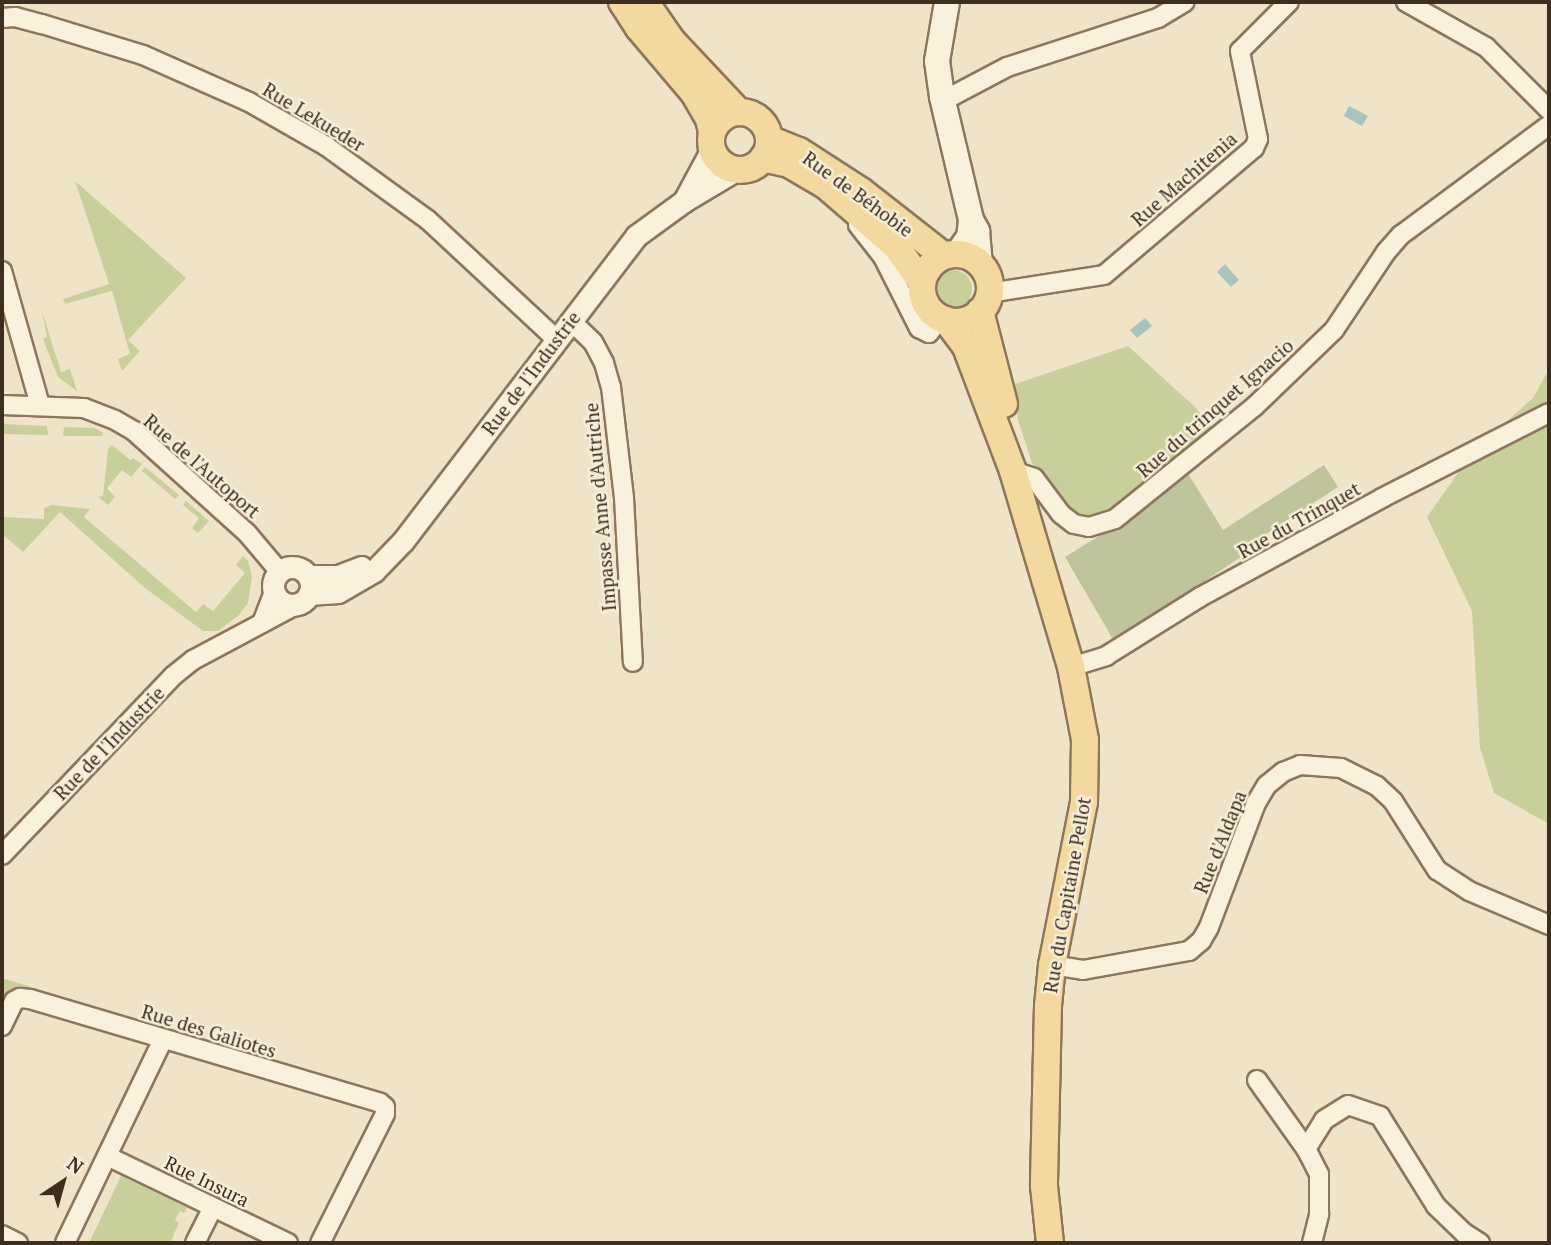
<!DOCTYPE html>
<html>
<head>
<meta charset="utf-8">
<style>
	body { margin:0 }
	#map { position:relative; width:1551px; height:1245px; overflow:hidden; background:#f0e4c8; font-family:"PT Serif",serif }
	div>[style] { position:absolute }
	[style*='--x'] { left:calc(var(--x)*1px); top:calc(var(--y)*1px); width:calc(var(--w)*1px); rotate:calc(var(--a)*1deg) }
	.green>* { inset:0; background:#c9cf9b }
	.round { border-radius:50% }
	.cemetery>* { inset:0; background:#bfc49a }
	.water>* { inset:0; background:#a9c4bc }
	.roads { filter:drop-shadow(2px 0 #8d765c) drop-shadow(-2px 0 #8d765c) drop-shadow(0 2px #8d765c) drop-shadow(0 -2px #8d765c) }
	.minor>* { height:18px; margin:-9px; padding:0 9px; transform-origin:9px; border-radius:9px; background:#faf1dc }
	.tertiary>* { height:21px; margin:-10.5px; padding:0 10.5px; transform-origin:10.5px; border-radius:10.5px; background:#faf1dc }
	.tertiary>.ring { margin:-10.5px; padding:0; box-sizing:content-box; background:none; border:21px solid #faf1dc; border-radius:50% }
	.secondary>* { height:24px; margin:-12px; padding:0 12px; transform-origin:12px; border-radius:12px; background:#faf1dc }
	.primary>* { height:26px; margin:-13px; padding:0 13px; transform-origin:13px; border-radius:13px; background:#f3d9a0 }
	.primary>.ring { margin:-13px; padding:0; box-sizing:content-box; background:none; border:26px solid #f3d9a0; border-radius:50% }
	span { translate:-50% -50%; white-space:nowrap; text-align:center; line-height:1.15; -webkit-text-stroke:5px #f7eed8; paint-order:stroke }
	.street-label { font-size:19px; color:#3d2e20 }
	.frame { position:absolute; inset:0; border:4px solid #3d2e20; pointer-events:none }
	.north { position:absolute; left:28px; top:1147px; width:70px; height:70px; -webkit-text-stroke:5px #f7eed8; paint-order:stroke; rotate:36deg; font-size:19px; font-weight:700; line-height:28px; text-align:center; color:#3d2e20 }
	.north::after { content:''; display:block; margin:auto; width:24px; height:32px; background:#3d2e20; clip-path:polygon(50% 0,100% 100%,50% 72%,0 100%) }
</style>
</head>
<body>
<div id="map">
	<div class="green">
		<i style="clip-path:polygon(75px 181px,186px 278px,128px 340px,140px 351px,122px 371px,118px 359px,130px 354px,112px 291px,65px 304px,63px 299px,109px 284px)"></i>
		<i class="round" style="left:934px;top:270px;width:38px;height:38px"></i>
		<i style="clip-path:polygon(42px 311px,61px 372px,70px 369px,77px 391px,58px 377px,43px 339px,47px 337px)"></i>
		<i style="clip-path:polygon(1128px 346px,1195px 407px,1215px 431px,1110px 513px,1089px 520px,1075px 517px,1032px 463px,1018px 420px,1012px 385px)"></i>
		<i style="clip-path:polygon(1549px 369px,1549px 824px,1494px 793px,1480px 748px,1472px 611px,1427px 517px,1472px 453px,1533px 398px)"></i>
		<i style="clip-path:polygon(5px 411px,75px 414px,90px 417px,87px 420px,4px 416px)"></i>
		<i style="clip-path:polygon(102px 421px,118px 429px,146px 453px,211px 508px,209px 511px,113px 429px,101px 424px)"></i>
		<i style="clip-path:polygon(2px 424px,47px 426px,48px 435px,2px 434px)"></i>
		<i style="clip-path:polygon(64px 427px,95px 428px,103px 433px,102px 436px,63px 436px)"></i>
		<i style="clip-path:polygon(112px 445px,130px 460px,133px 458px,142px 464px,131px 477px,122px 470px,107px 488px,115px 497px,108px 505px,98px 497px,103px 496px,108px 449px)"></i>
		<i style="clip-path:polygon(145px 467px,179px 495px,175px 499px,142px 471px)"></i>
		<i style="clip-path:polygon(186px 501px,209px 521px,198px 533px,192px 528px,199px 518px,183px 505px)"></i>
		<i style="clip-path:polygon(52px 505px,90px 509px,84px 517px,196px 612px,203px 604px,213px 611px,245px 573px,236px 565px,243px 556px,248px 561px,252px 577px,248px 603px,239px 615px,218px 631px,203px 631px,145px 588px,60px 512px,23px 552px,2px 534px,2px 517px,44px 519px,44px 508px)"></i>
		<i style="clip-path:polygon(2px 978px,34px 988px,11px 992px,2px 1008px)"></i>
		<i style="clip-path:polygon(121px 1176px,187px 1208px,184px 1213px,180px 1211px,175px 1220px,179px 1223px,170px 1243px,89px 1243px)"></i>
	</div>
	<div class="cemetery">
		<i style="clip-path:polygon(1324px 465px,1338px 487px,1238px 552px,1241px 557px,1114px 641px,1065px 557px,1130px 517px,1187px 472px,1223px 530px)"></i>
	</div>
	<div class="water">
		<i style="clip-path:polygon(1349px 106px,1368px 116px,1362px 126px,1344px 116px)"></i>
		<i style="clip-path:polygon(1225px 264px,1239px 280px,1231px 287px,1217px 272px)"></i>
		<i style="clip-path:polygon(1145px 318px,1152px 326px,1137px 338px,1130px 330px)"></i>
	</div>
	<div class="roads">
		<div class="minor">
			<i style="--x:1406;--y:2;--w:92;--a:29.4"></i>
			<i style="--x:1486;--y:47;--w:89;--a:45"></i>
			<i style="--x:2;--y:18;--w:13;--a:-4"></i>
			<i style="--x:15;--y:17;--w:28;--a:15"></i>
			<i style="--x:42;--y:24;--w:106;--a:17.1"></i>
			<i style="--x:143;--y:55;--w:116;--a:23.9"></i>
			<i style="--x:249;--y:102;--w:89;--a:29.7"></i>
			<i style="--x:326;--y:146;--w:126;--a:36"></i>
			<i style="--x:428;--y:220;--w:175;--a:42.9"></i>
			<i style="--x:942;--y:97;--w:12;--a:-9"></i>
			<i style="--x:954;--y:95;--w:60;--a:-27.8"></i>
			<i style="--x:1007;--y:67;--w:159;--a:-18"></i>
			<i style="--x:1158;--y:18;--w:31;--a:-31"></i>
			<i style="--x:858;--y:225;--w:41;--a:52"></i>
			<i style="--x:883;--y:257;--w:80;--a:63.1"></i>
			<i style="--x:919;--y:328;--w:11;--a:27"></i>
			<i style="--x:929;--y:333;--w:19;--a:-54"></i>
			<i style="--x:2;--y:271;--w:139;--a:74.2"></i>
			<i style="--x:989;--y:293;--w:116;--a:-8.9"></i>
			<i style="--x:1104;--y:275;--w:197;--a:-40.3"></i>
			<i style="--x:1254;--y:148;--w:10;--a:-66"></i>
			<i style="--x:1258;--y:139;--w:90;--a:-101.6"></i>
			<i style="--x:1240;--y:51;--w:69;--a:-45"></i>
			<i style="--x:571;--y:321;--w:30;--a:44"></i>
			<i style="--x:593;--y:342;--w:24;--a:62"></i>
			<i style="--x:604;--y:363;--w:25;--a:74"></i>
			<i style="--x:611;--y:387;--w:112;--a:83.3"></i>
			<i style="--x:624;--y:498;--w:164;--a:86.9"></i>
			<i style="--x:2;--y:405;--w:82;--a:2.1"></i>
			<i style="--x:84;--y:408;--w:33;--a:21"></i>
			<i style="--x:115;--y:420;--w:22;--a:30"></i>
			<i style="--x:134;--y:431;--w:152;--a:42.1"></i>
			<i style="--x:247;--y:533;--w:50;--a:49.9"></i>
			<i style="--x:1013;--y:471;--w:22;--a:18"></i>
			<i style="--x:1034;--y:478;--w:45;--a:53.1"></i>
			<i style="--x:1061;--y:514;--w:16;--a:38"></i>
			<i style="--x:1074;--y:524;--w:15;--a:11"></i>
			<i style="--x:1089;--y:527;--w:27;--a:-17"></i>
			<i style="--x:1115;--y:519;--w:180;--a:-38.9"></i>
			<i style="--x:1255;--y:406;--w:110;--a:-43.9"></i>
			<i style="--x:1334;--y:330;--w:94;--a:-56.3"></i>
			<i style="--x:1386;--y:252;--w:23;--a:-49"></i>
			<i style="--x:1401;--y:235;--w:184;--a:-36.6"></i>
			<i style="--x:262;--y:623;--w:30;--a:-69"></i>
			<i style="--x:1071;--y:667;--w:37;--a:-17"></i>
			<i style="--x:1106;--y:656;--w:111;--a:-32.1"></i>
			<i style="--x:1200;--y:597;--w:207;--a:-28.5"></i>
			<i style="--x:1382;--y:498;--w:187;--a:-27"></i>
			<i style="--x:2;--y:855;--w:248;--a:-46.3"></i>
			<i style="--x:173;--y:676;--w:26;--a:-39"></i>
			<i style="--x:193;--y:660;--w:115;--a:-28.1"></i>
			<i style="--x:1052;--y:965;--w:31;--a:9"></i>
			<i style="--x:1083;--y:970;--w:108;--a:-10.2"></i>
			<i style="--x:1189;--y:951;--w:16;--a:-40"></i>
			<i style="--x:1201;--y:941;--w:16;--a:-60"></i>
			<i style="--x:1209;--y:927;--w:133;--a:-69.2"></i>
			<i style="--x:1256;--y:803;--w:21;--a:-59"></i>
			<i style="--x:1267;--y:785;--w:21;--a:-39"></i>
			<i style="--x:1283;--y:772;--w:18;--a:-22"></i>
			<i style="--x:1300;--y:765;--w:41;--a:4.2"></i>
			<i style="--x:1341;--y:768;--w:40;--a:26.6"></i>
			<i style="--x:1377;--y:786;--w:22;--a:43"></i>
			<i style="--x:1393;--y:801;--w:82;--a:57.5"></i>
			<i style="--x:1437;--y:870;--w:38;--a:33"></i>
			<i style="--x:1469;--y:891;--w:87;--a:23"></i>
			<i style="--x:2;--y:1026;--w:28;--a:-64"></i>
			<i style="--x:14;--y:1001;--w:7;--a:-27"></i>
			<i style="--x:20;--y:998;--w:10;--a:6"></i>
			<i style="--x:30;--y:999;--w:365;--a:16.5"></i>
			<i style="--x:380;--y:1103;--w:6;--a:39"></i>
			<i style="--x:385;--y:1107;--w:7;--a:90"></i>
			<i style="--x:385;--y:1114;--w:144;--a:116.7"></i>
			<i style="--x:1257;--y:1080;--w:85;--a:54.6"></i>
			<i style="--x:107;--y:1156;--w:201;--a:25.7"></i>
			<i style="--x:2;--y:1235;--w:18;--a:27"></i>
			<i style="--x:65;--y:1243;--w:226;--a:-64.3"></i>
			<i style="--x:195;--y:1243;--w:40;--a:-63.4"></i>
			<i style="--x:1312;--y:1243;--w:30;--a:-76"></i>
			<i style="--x:1319;--y:1214;--w:40;--a:-90"></i>
			<i style="--x:1319;--y:1174;--w:28;--a:-117"></i>
			<i style="--x:1306;--y:1149;--w:34;--a:-58"></i>
			<i style="--x:1324;--y:1120;--w:28;--a:-32"></i>
			<i style="--x:1348;--y:1105;--w:34;--a:19"></i>
			<i style="--x:1380;--y:1116;--w:106;--a:58.1"></i>
			<i style="--x:1436;--y:1206;--w:39;--a:44"></i>
			<i style="--x:1464;--y:1233;--w:19;--a:32"></i>
		</div>
		<div class="tertiary">
			<i style="--x:684;--y:201;--w:59;--a:-61.7"></i>
			<i class="ring" style="left:273px;top:567px;width:17px;height:17px"></i>
			<i style="--x:309;--y:576;--w:29;--a:0"></i>
			<i style="--x:338;--y:576;--w:25;--a:-21"></i>
			<i style="--x:309;--y:594;--w:29;--a:-4"></i>
			<i style="--x:338;--y:592;--w:42;--a:-30.3"></i>
			<i style="--x:374;--y:571;--w:42;--a:-46"></i>
			<i style="--x:403;--y:541;--w:384;--a:-52.6"></i>
			<i style="--x:636;--y:236;--w:59;--a:-36.1"></i>
			<i style="--x:684;--y:201;--w:61;--a:-30.8"></i>
		</div>
		<div class="secondary">
			<i style="--x:947;--y:2;--w:60;--a:99.6"></i>
			<i style="--x:937;--y:61;--w:36;--a:82"></i>
			<i style="--x:942;--y:97;--w:126;--a:76.7"></i>
			<i style="--x:971;--y:220;--w:13;--a:61"></i>
			<i style="--x:977;--y:231;--w:34;--a:85"></i>
			<i style="--x:957;--y:254;--w:21;--a:-55"></i>
			<i style="--x:969;--y:237;--w:17;--a:-83"></i>
		</div>
		<div class="primary">
			<i style="--x:622;--y:2;--w:31;--a:57"></i>
			<i style="--x:639;--y:28;--w:85;--a:49.8"></i>
			<i style="--x:694;--y:93;--w:30;--a:60"></i>
			<i style="--x:709;--y:119;--w:13;--a:77"></i>
			<i style="--x:645;--y:2;--w:47;--a:55.3"></i>
			<i style="--x:672;--y:41;--w:98;--a:46.7"></i>
			<i class="ring" style="left:711px;top:112px;width:32px;height:32px"></i>
			<i style="--x:769;--y:139;--w:32;--a:22"></i>
			<i style="--x:799;--y:151;--w:74;--a:32.8"></i>
			<i style="--x:861;--y:191;--w:105;--a:38.1"></i>
			<i style="--x:763;--y:158;--w:27;--a:13"></i>
			<i style="--x:789;--y:164;--w:42;--a:30.3"></i>
			<i style="--x:825;--y:185;--w:94;--a:40.7"></i>
			<i style="--x:896;--y:246;--w:45;--a:54.9"></i>
			<i class="ring" style="left:922px;top:254px;width:42px;height:42px"></i>
			<i style="--x:980;--y:311;--w:96;--a:75.5"></i>
			<i style="--x:946;--y:320;--w:34;--a:53"></i>
			<i style="--x:966;--y:347;--w:133;--a:69.2"></i>
			<i style="--x:1013;--y:471;--w:204;--a:73.5"></i>
			<i style="--x:1071;--y:667;--w:74;--a:79.1"></i>
			<i style="--x:1085;--y:740;--w:62;--a:90.9"></i>
			<i style="--x:1084;--y:802;--w:166;--a:101.1"></i>
			<i style="--x:1052;--y:965;--w:41;--a:95.6"></i>
			<i style="--x:1048;--y:1006;--w:180;--a:91.3"></i>
			<i style="--x:1044;--y:1186;--w:57;--a:84"></i>
		</div>
	</div>
	<div class="street-label">
		<span style="left:314px;top:117px;rotate:31deg">Rue Lekueder</span>
		<span style="left:1184px;top:179px;rotate:-41deg">Rue Machitenia</span>
		<span style="left:858px;top:194px;rotate:36deg">Rue de Béhobie</span>
		<span style="left:531px;top:373px;rotate:-53deg">Rue de l'Industrie</span>
		<span style="left:1215px;top:408px;rotate:-41deg">Rue du trinquet Ignacio</span>
		<span style="left:202px;top:466px;rotate:41deg">Rue de l'Autoport</span>
		<span style="left:600px;top:507px;rotate:-95deg">Impasse Anne d'Autriche</span>
		<span style="left:1299px;top:520px;rotate:-29deg">Rue du Trinquet</span>
		<span style="left:109px;top:743px;rotate:-46deg">Rue de l'Industrie</span>
		<span style="left:1220px;top:842px;rotate:-68deg">Rue d'Aldapa</span>
		<span style="left:1067px;top:895px;rotate:-80deg">Rue du Capitaine Pellot</span>
		<span style="left:209px;top:1031px;rotate:17deg">Rue des Galiotes</span>
		<span style="left:207px;top:1181px;rotate:26deg">Rue Insura</span>
	</div>
	<div class="frame"></div>
	<div class="north">N</div>
</div>
</body>
</html>
